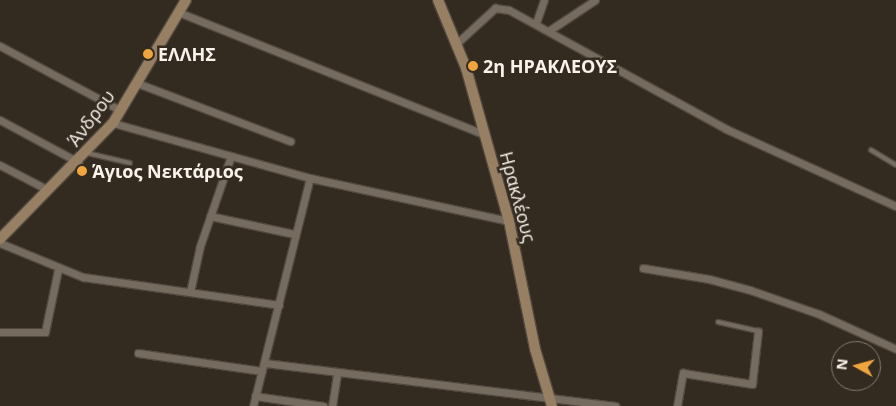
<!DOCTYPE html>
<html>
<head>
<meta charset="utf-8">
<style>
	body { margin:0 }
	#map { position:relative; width:896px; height:406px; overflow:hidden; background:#342b20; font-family:"Open Sans",sans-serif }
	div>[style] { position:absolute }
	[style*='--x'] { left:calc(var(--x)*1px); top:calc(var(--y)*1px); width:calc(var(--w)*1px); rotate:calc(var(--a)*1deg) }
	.roads { filter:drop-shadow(1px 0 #51493f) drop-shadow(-1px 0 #51493f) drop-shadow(0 1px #51493f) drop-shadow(0 -1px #51493f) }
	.lane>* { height:4px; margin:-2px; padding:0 2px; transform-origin:2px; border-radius:2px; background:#766b5f }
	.street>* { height:7px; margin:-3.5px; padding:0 3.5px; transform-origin:3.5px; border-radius:3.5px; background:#766b5f }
	.secondary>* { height:10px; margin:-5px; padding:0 5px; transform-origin:5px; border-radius:5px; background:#977f63 }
	.dots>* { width:14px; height:14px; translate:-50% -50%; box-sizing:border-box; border:2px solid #342b20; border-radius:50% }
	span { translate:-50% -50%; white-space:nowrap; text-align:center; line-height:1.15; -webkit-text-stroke:5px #342b20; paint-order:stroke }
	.poi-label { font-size:18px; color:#f9f3ec; font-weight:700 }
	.left { translate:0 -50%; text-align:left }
	.street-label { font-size:18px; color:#f9f3ec }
	.north { position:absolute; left:831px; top:341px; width:50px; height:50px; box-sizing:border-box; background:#342b20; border:1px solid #837b72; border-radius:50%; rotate:277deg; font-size:14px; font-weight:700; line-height:20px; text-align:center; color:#f9f3ec }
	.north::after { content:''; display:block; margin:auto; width:18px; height:22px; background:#f0a63f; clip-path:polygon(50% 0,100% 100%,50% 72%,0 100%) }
</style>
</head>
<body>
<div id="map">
	<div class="roads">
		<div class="lane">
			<i style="--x:871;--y:150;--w:29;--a:31"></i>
			<i style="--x:87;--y:153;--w:44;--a:13.1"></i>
			<i style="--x:718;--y:322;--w:41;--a:12.7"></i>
		</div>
		<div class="street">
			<i style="--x:178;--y:12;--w:328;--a:21.8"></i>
			<i style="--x:536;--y:23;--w:24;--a:-71"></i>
			<i style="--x:550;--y:30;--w:54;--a:-33.7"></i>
			<i style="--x:457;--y:43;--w:52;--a:-42.6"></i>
			<i style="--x:495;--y:8;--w:14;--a:8"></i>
			<i style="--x:509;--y:10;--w:247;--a:28.7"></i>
			<i style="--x:726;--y:129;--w:187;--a:24.4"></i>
			<i style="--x:0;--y:46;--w:136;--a:28.1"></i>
			<i style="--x:137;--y:83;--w:164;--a:20.8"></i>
			<i style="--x:0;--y:120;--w:89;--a:28.3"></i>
			<i style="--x:113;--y:123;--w:205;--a:15.6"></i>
			<i style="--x:310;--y:178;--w:204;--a:12.2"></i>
			<i style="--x:0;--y:165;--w:54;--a:27.5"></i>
			<i style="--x:210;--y:216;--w:86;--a:12.1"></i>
			<i style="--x:0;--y:243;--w:90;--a:22.3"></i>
			<i style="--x:83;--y:277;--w:198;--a:8.1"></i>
			<i style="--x:643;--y:268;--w:67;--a:9.5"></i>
			<i style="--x:709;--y:279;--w:42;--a:15"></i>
			<i style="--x:750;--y:290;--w:73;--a:19.2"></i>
			<i style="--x:819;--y:314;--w:85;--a:24.4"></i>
			<i style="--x:190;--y:292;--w:47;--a:-77.7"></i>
			<i style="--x:200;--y:246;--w:95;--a:-71"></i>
			<i style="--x:0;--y:332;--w:45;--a:0"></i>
			<i style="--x:45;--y:332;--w:63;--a:-78.2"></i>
			<i style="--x:138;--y:353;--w:125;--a:8.3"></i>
			<i style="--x:265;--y:363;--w:353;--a:7"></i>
			<i style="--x:255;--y:396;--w:69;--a:8.4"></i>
			<i style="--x:253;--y:406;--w:235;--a:-76"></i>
			<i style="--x:332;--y:406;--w:33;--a:-81"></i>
			<i style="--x:677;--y:406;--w:34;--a:-80"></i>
			<i style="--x:683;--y:373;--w:70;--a:9.1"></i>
			<i style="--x:752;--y:384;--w:53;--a:-83.5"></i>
		</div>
		<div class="secondary">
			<i style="--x:438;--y:0;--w:74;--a:67.6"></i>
			<i style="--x:466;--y:68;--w:159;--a:74.3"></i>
			<i style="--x:509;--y:221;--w:131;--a:78.5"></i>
			<i style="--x:535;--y:349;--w:59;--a:73.4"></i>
			<i style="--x:0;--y:239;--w:162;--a:-45.8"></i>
			<i style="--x:113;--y:123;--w:143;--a:-59.3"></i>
		</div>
	</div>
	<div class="dots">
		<i style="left:148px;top:54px;background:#f0a63f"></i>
		<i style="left:473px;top:66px;background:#f0a63f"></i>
		<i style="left:82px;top:171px;background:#f0a63f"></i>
	</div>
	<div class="poi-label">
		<span class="left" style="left:158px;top:54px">ΕΛΛΗΣ</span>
		<span class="left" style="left:483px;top:66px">2η ΗΡΑΚΛΕΟΥΣ</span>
		<span class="left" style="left:92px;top:171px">Άγιος Νεκτάριος</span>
	</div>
	<div class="street-label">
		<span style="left:91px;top:118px;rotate:-53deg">Άνδρου</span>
		<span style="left:518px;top:197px;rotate:75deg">Ηρακλέους</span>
	</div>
	<div class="north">N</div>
</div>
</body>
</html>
